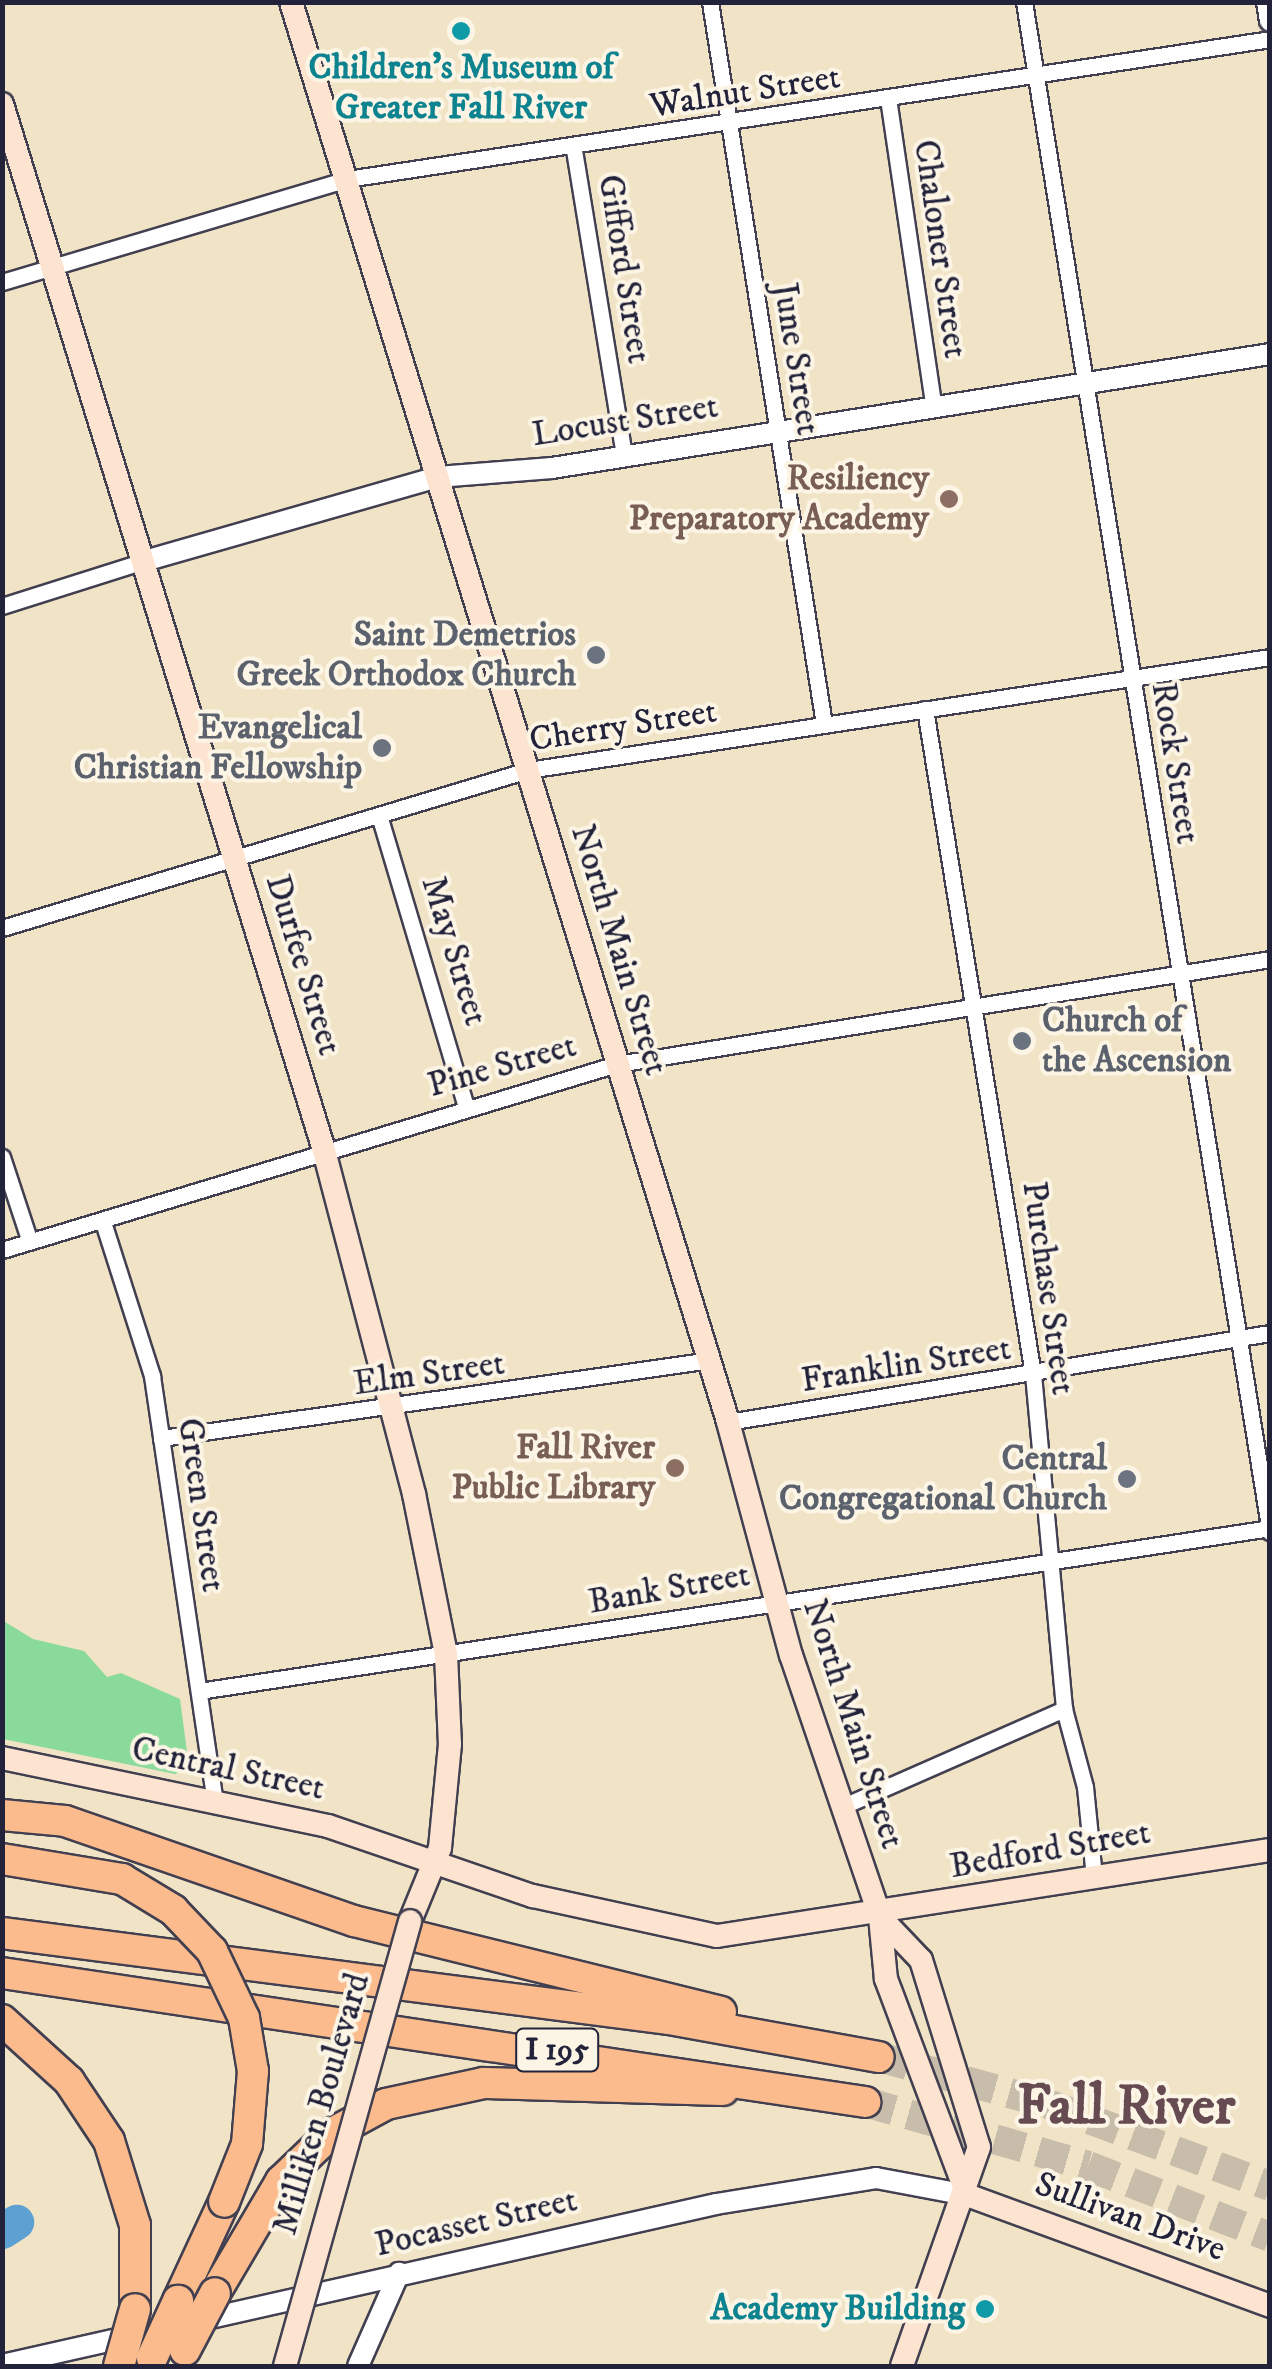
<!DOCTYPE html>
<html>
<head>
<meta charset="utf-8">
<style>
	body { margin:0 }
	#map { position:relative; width:1272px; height:2369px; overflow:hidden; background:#f1e3c6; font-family:"IM FELL DW Pica",serif }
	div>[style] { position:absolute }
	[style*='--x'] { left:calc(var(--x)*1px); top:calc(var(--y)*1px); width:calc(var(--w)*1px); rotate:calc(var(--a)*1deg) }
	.green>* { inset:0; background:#8adb9b }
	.river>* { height:35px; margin:-17.5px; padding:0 17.5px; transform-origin:17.5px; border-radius:17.5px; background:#5ca1d1 }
	.motorway-tunnel>* { height:30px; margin-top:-15px; transform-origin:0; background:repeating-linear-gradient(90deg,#c8bcaa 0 30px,transparent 0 45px) }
	.roads { filter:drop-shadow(2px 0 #413f50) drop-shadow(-2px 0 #413f50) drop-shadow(0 2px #413f50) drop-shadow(0 -2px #413f50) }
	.minor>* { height:15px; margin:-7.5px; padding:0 7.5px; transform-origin:7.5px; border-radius:7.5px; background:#fff }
	.tertiary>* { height:20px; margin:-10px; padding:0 10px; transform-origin:10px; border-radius:10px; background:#fff }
	.secondary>* { height:22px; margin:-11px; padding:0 11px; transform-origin:11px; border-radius:11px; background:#fde4d1 }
	.motorway>* { height:30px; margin:-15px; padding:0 15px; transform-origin:15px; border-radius:15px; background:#fbbb8d }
	.bridges { filter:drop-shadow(2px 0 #413f50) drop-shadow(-2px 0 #413f50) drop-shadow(0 2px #413f50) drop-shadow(0 -2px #413f50) }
	.secondary-bridge>* { height:22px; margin:-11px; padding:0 11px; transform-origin:11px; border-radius:11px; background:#fde4d1 }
	.motorway-bridge>* { height:30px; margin:-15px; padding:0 15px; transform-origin:15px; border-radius:15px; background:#fbbb8d }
	.dots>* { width:28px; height:28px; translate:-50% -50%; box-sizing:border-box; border:5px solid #fcf5e5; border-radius:50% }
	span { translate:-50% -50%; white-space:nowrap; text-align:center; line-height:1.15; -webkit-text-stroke:8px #fcf5e5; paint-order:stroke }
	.shield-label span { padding:2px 8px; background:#fcf5e5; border:2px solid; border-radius:8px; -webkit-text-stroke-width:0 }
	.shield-label { font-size:32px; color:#22223b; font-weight:700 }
	.culture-label { font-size:35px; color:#0d838f; font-weight:700 }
	.right { translate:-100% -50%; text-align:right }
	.street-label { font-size:35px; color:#22223b }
	.education-label { font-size:35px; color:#785e54; font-weight:700 }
	.worship-label { font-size:35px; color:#5b616d; font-weight:700 }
	.left { translate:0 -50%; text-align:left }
	.town-label { font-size:55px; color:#664b52; font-weight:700 }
	.frame { position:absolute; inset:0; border:5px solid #22223b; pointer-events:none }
</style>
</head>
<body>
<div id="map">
	<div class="green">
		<i style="clip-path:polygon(2px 1620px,33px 1639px,84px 1651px,107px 1677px,121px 1673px,180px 1699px,189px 1767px,175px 1774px,3px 1739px)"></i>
	</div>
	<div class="river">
		<i style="--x:2;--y:2231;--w:17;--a:-33"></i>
	</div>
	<div class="motorway-tunnel">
		<i style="--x:879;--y:2057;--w:175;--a:15.5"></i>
		<i style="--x:1048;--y:2104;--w:237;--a:20.3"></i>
		<i style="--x:865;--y:2102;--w:232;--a:16"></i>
		<i style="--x:1088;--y:2166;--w:195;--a:21.3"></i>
	</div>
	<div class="roads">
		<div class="minor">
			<i style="--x:710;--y:2;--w:731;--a:81.03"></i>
			<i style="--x:1024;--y:2;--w:1550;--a:80.87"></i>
			<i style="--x:888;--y:98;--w:313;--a:81.6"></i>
			<i style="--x:574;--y:150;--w:310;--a:80.7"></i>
			<i style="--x:2;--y:282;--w:360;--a:-16.6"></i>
			<i style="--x:347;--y:179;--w:934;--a:-8.62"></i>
			<i style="--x:2;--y:606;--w:146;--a:-17.6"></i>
			<i style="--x:925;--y:709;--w:674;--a:80.78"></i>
			<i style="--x:1033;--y:1374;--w:336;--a:84.7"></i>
			<i style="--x:1064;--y:1709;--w:81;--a:74.9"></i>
			<i style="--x:1085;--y:1787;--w:90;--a:84.3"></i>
			<i style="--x:379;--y:815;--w:304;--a:73.4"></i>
			<i style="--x:2;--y:928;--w:549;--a:-16.72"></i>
			<i style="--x:528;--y:770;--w:751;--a:-8.66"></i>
			<i style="--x:2;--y:1157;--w:89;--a:71.8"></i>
			<i style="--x:103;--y:1222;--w:162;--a:72.3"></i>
			<i style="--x:152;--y:1376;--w:432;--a:81.6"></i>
			<i style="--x:2;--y:1250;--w:643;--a:-16.83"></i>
			<i style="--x:617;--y:1064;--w:661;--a:-9.13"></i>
			<i style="--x:728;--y:1422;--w:549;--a:-9.33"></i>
			<i style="--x:161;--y:1438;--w:548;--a:-8.07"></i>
			<i style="--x:199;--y:1691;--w:1083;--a:-8.65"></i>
			<i style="--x:841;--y:1807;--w:244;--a:-23.7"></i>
		</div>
		<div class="tertiary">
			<i style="--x:1267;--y:2;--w:19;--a:81"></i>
			<i style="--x:141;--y:562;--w:309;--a:-16"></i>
			<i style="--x:438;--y:477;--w:114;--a:-4.5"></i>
			<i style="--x:552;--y:468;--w:727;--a:-9.02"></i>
			<i style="--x:2;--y:2365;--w:732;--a:-12.71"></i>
			<i style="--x:716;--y:2204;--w:162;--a:-9.2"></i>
			<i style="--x:876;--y:2178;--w:93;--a:10.6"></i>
			<i style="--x:358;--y:2366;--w:102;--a:-66.2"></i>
		</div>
		<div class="secondary">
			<i style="--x:291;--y:2;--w:1486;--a:72.89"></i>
			<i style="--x:728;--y:1422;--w:241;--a:74.9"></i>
			<i style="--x:791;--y:1655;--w:277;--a:71.2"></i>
			<i style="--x:880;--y:1917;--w:62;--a:84.5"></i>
			<i style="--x:886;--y:1979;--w:231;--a:69.4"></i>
			<i style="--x:2;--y:104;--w:1091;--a:72.89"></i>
			<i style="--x:323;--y:1147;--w:359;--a:75.3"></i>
			<i style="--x:414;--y:1494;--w:163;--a:78.7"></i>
			<i style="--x:446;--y:1654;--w:90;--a:87.5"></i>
			<i style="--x:450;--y:1744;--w:104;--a:95.5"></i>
			<i style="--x:440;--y:1848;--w:79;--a:112.3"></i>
			<i style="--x:2;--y:1758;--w:333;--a:11.8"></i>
			<i style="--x:328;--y:1826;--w:217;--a:18.9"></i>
			<i style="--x:533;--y:1896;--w:188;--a:12.3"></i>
			<i style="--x:717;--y:1936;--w:560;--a:-8.84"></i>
			<i style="--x:880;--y:1917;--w:59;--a:46.4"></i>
			<i style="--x:921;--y:1960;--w:196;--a:72.8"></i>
			<i style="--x:979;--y:2147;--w:232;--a:109.4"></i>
			<i style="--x:967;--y:2195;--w:323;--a:20.1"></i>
		</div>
		<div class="motorway">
			<i style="--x:2;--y:1815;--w:63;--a:5.4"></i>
			<i style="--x:65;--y:1821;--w:306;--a:19.1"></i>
			<i style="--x:354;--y:1921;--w:378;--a:13.9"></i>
			<i style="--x:2;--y:1933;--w:673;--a:7.35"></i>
			<i style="--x:669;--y:2019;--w:213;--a:10.3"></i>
			<i style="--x:2;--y:1973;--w:873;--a:8.5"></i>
			<i style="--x:2;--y:2020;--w:91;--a:42.3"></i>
			<i style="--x:69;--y:2081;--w:72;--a:56.3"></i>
			<i style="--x:109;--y:2141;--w:88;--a:72.8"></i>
			<i style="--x:135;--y:2225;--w:84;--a:90"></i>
			<i style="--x:215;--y:2293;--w:130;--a:-59.5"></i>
			<i style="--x:281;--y:2181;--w:66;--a:-43.8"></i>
			<i style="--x:329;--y:2135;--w:65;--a:-28.5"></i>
			<i style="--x:386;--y:2104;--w:100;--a:-12.1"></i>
			<i style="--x:484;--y:2083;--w:239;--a:1.7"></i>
			<i style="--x:178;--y:2301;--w:109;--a:-65.1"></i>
		</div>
	</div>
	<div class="bridges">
		<div class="secondary-bridge">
			<i style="--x:285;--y:2366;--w:462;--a:-74.3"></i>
		</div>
		<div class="motorway-bridge">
			<i style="--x:2;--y:1859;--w:122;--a:9.5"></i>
			<i style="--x:122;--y:1879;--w:60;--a:31.3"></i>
			<i style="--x:173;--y:1910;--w:57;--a:46.4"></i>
			<i style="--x:212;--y:1951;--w:74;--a:64.5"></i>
			<i style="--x:244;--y:2018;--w:54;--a:80.4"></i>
			<i style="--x:253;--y:2071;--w:73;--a:94.7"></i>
			<i style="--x:247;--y:2144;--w:62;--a:111.6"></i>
			<i style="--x:185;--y:2350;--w:64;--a:-62.2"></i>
			<i style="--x:152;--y:2358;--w:63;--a:-65.5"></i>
			<i style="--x:119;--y:2366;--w:59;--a:-74.3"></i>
		</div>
	</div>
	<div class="dots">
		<i style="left:461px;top:31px;background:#0f9aa8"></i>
		<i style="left:949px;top:499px;background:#8d6e63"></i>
		<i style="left:596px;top:655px;background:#6b7280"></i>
		<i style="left:382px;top:748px;background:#6b7280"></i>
		<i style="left:1022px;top:1041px;background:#6b7280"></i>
		<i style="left:675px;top:1468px;background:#8d6e63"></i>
		<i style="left:1127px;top:1479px;background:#6b7280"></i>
		<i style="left:985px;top:2309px;background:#0f9aa8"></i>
	</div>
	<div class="shield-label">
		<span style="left:557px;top:2050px">I 195</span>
	</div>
	<div class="culture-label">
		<span style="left:461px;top:88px">Children’s Museum of<br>Greater Fall River</span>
		<span class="right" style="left:965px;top:2309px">Academy Building</span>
	</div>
	<div class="street-label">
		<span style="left:745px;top:92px;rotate:-9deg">Walnut Street</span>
		<span style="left:940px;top:249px;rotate:82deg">Chaloner Street</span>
		<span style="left:624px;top:269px;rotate:81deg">Gifford Street</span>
		<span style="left:796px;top:359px;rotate:81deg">June Street</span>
		<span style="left:625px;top:421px;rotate:-9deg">Locust Street</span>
		<span style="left:623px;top:726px;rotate:-9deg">Cherry Street</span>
		<span style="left:1175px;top:763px;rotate:81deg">Rock Street</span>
		<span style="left:619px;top:950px;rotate:73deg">North Main Street</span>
		<span style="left:454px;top:951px;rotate:73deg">May Street</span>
		<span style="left:303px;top:965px;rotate:73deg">Durfee Street</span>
		<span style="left:502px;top:1066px;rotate:-16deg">Pine Street</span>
		<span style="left:1048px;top:1288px;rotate:82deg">Purchase Street</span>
		<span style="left:906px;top:1365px;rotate:-9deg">Franklin Street</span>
		<span style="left:429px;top:1374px;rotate:-8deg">Elm Street</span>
		<span style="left:201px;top:1505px;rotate:82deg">Green Street</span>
		<span style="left:669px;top:1589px;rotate:-10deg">Bank Street</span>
		<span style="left:853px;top:1724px;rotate:72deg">North Main Street</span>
		<span style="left:228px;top:1769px;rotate:12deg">Central Street</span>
		<span style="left:1050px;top:1850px;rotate:-10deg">Bedford Street</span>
		<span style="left:322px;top:2104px;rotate:-74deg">Milliken Boulevard</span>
		<span style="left:1130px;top:2217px;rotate:20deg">Sullivan Drive</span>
		<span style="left:476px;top:2223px;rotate:-13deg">Pocasset Street</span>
	</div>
	<div class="education-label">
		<span class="right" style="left:929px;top:499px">Resiliency<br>Preparatory Academy</span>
		<span class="right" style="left:655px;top:1468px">Fall River<br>Public Library</span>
	</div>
	<div class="worship-label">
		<span class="right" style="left:576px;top:655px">Saint Demetrios<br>Greek Orthodox Church</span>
		<span class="right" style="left:362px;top:748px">Evangelical<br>Christian Fellowship</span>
		<span class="left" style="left:1042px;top:1041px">Church of<br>the Ascension</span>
		<span class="right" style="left:1107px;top:1479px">Central<br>Congregational Church</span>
	</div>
	<div class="town-label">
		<span style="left:1126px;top:2108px">Fall River</span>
	</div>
	<div class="frame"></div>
</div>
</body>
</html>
